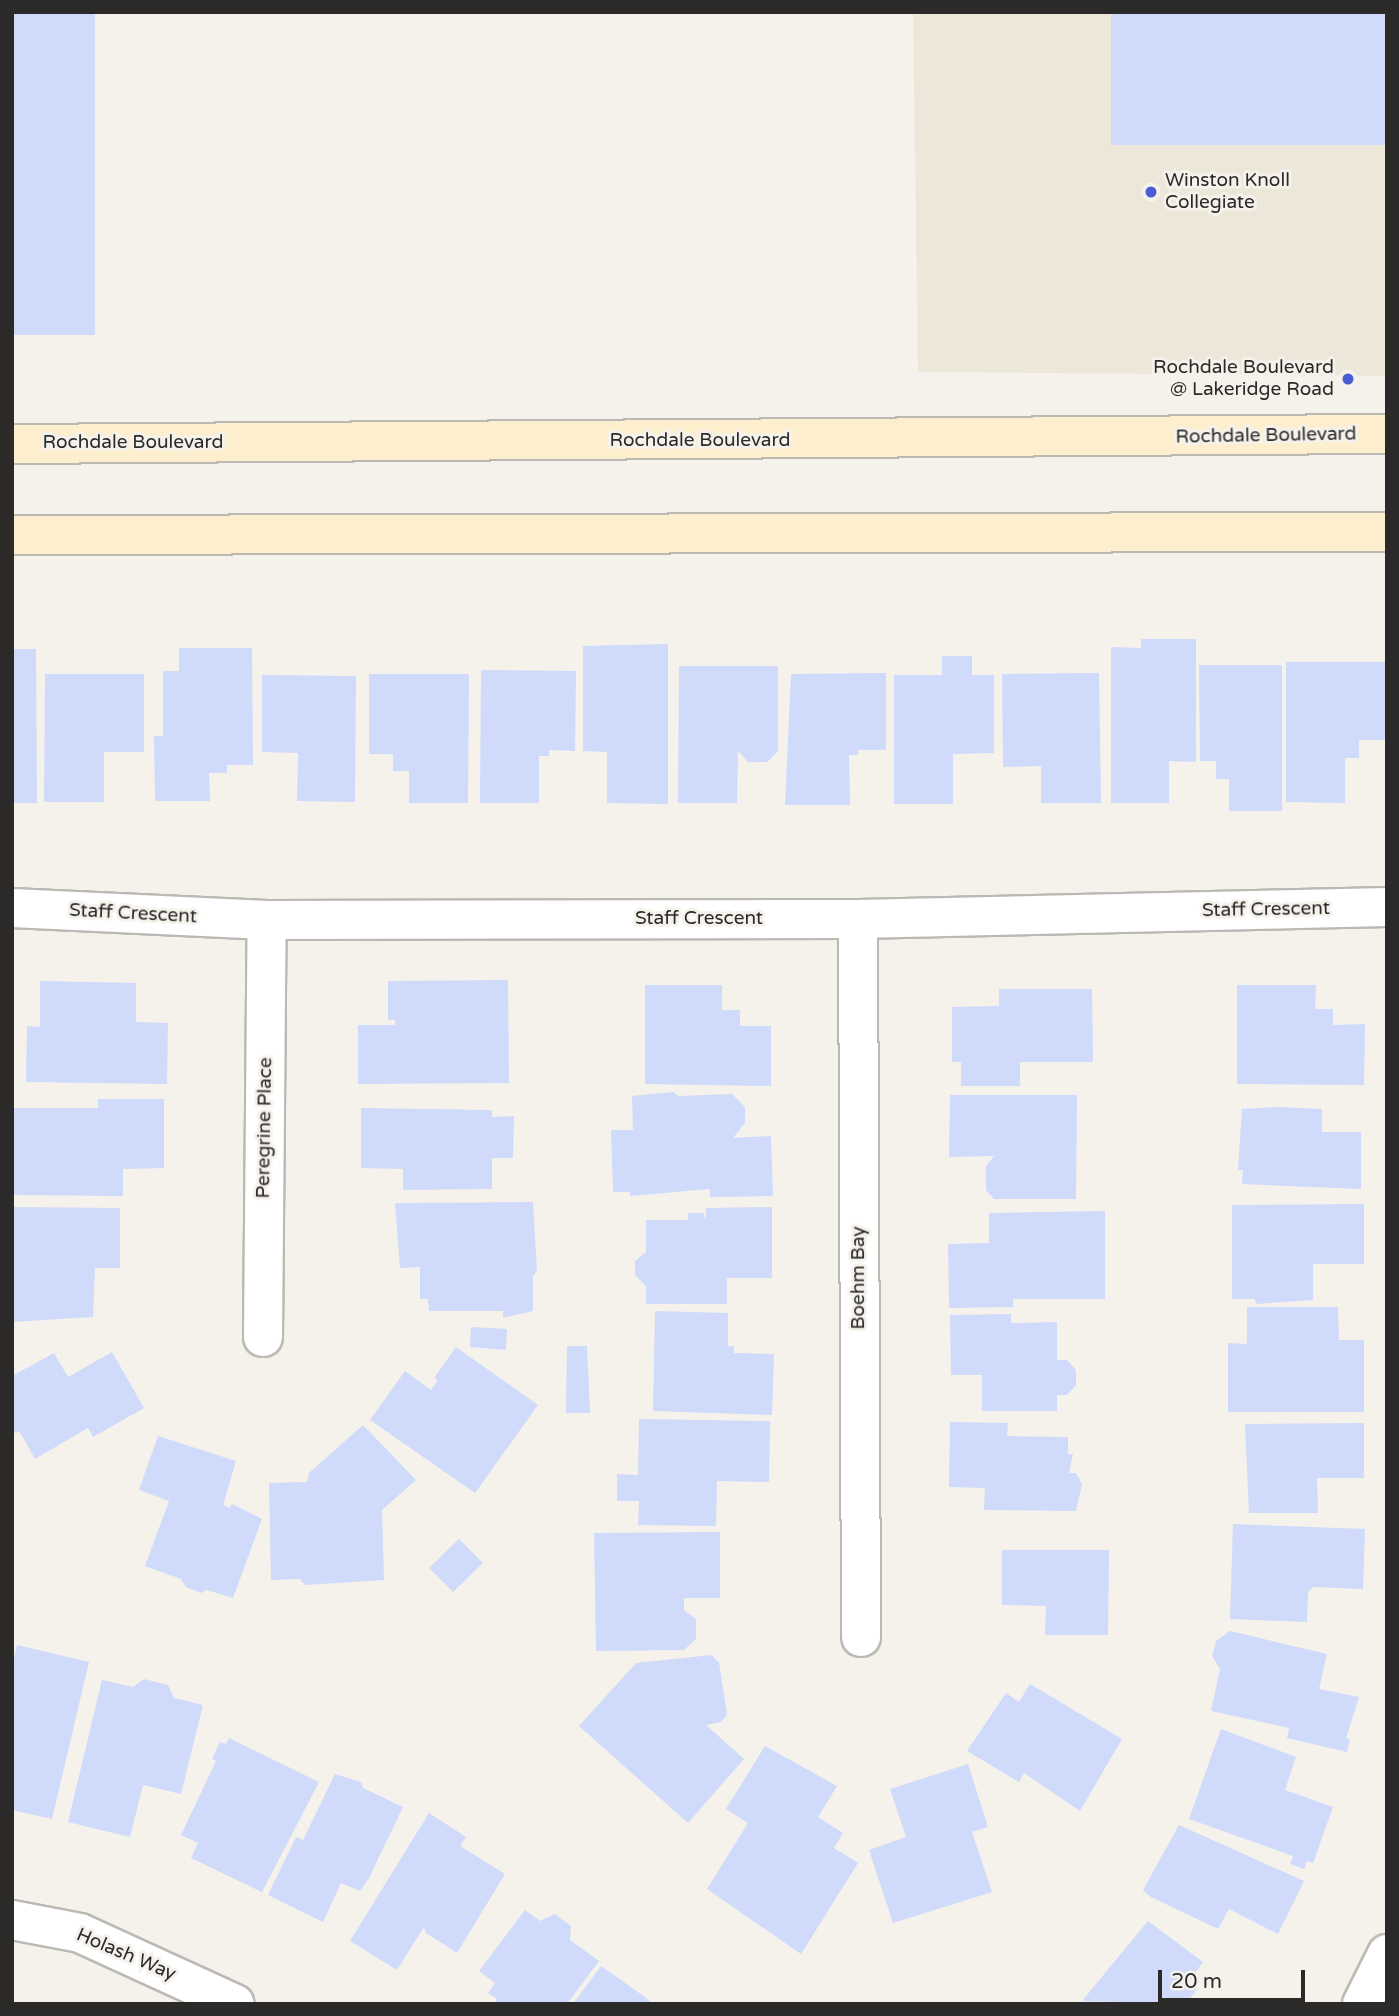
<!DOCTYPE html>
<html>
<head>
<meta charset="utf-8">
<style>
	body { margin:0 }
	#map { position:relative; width:1399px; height:2016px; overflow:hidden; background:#f5f2ec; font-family:"Varela Round",sans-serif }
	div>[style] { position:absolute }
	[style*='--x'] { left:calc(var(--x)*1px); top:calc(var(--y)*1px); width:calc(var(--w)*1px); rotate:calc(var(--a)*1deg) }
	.built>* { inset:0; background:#ede7da }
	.building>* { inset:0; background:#d0dafa }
	.roads { filter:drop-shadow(2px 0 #bcb9b4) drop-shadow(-2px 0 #bcb9b4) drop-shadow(0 2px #bcb9b4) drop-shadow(0 -2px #bcb9b4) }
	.minor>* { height:38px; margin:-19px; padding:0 19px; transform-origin:19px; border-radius:19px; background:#fff }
	.secondary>* { height:38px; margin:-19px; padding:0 19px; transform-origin:19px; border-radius:19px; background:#fdeecd }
	.dots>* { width:19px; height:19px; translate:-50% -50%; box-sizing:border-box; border:4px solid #f5f2ec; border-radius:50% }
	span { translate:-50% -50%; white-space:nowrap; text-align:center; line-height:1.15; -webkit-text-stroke:6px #f5f2ec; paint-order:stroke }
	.poi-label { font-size:19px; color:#2b2a28 }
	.left { translate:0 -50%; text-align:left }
	.right { translate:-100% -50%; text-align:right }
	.street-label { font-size:19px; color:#2b2a28 }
	.frame { position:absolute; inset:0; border:14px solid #2b2a28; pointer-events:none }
	.scale { position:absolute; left:1158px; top:1970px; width:147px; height:32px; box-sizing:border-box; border:4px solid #2b2a28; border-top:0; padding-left:9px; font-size:21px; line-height:24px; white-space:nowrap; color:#2b2a28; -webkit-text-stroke:5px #f5f2ec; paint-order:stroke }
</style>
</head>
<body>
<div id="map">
	<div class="built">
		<i style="clip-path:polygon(913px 12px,1387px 12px,1387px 376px,918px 372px)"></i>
	</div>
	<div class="building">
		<i style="clip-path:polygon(12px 12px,95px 12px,95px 335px,12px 335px)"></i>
		<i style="clip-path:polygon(1111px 12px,1387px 12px,1387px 145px,1111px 145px)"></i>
		<i style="clip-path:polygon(1141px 639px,1196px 639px,1196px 762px,1169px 761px,1169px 803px,1111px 803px,1111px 647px,1141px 648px)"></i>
		<i style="clip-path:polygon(668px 644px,668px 804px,607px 803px,607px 752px,583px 751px,583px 646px)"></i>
		<i style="clip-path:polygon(179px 648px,252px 648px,253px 765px,227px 765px,227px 773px,209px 773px,210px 801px,155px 801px,154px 736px,163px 736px,163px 671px,179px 671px)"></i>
		<i style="clip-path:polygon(12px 649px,36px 649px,37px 803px,12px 803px)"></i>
		<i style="clip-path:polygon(942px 656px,972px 656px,972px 675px,994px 675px,994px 753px,953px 754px,953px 804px,894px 804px,894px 675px,942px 675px)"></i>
		<i style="clip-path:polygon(1286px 662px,1385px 662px,1385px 740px,1359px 740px,1359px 758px,1345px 758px,1345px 803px,1286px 802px)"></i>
		<i style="clip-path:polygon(1199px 665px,1282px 665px,1282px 811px,1229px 811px,1229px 779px,1216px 779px,1216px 761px,1200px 761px)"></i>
		<i style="clip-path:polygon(679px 666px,778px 666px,778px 751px,767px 762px,748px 762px,738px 751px,737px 803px,678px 803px)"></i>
		<i style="clip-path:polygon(481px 670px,576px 671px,575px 751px,549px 750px,549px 756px,539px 756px,539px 803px,480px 803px)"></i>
		<i style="clip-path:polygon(886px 673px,886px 750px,858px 750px,858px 755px,849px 755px,850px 805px,785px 805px,791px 674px)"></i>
		<i style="clip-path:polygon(1099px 673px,1101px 803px,1041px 803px,1041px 766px,1003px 767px,1002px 674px)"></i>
		<i style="clip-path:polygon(45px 674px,144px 674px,144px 752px,104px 752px,104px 802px,44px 802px)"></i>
		<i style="clip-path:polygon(369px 674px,469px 674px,468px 803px,409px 803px,409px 771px,393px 771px,393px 754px,369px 754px)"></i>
		<i style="clip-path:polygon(262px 675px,356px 676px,355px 802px,297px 801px,298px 753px,262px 752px)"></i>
		<i style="clip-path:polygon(508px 980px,509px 1083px,358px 1084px,358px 1025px,395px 1025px,395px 1020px,388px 1020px,388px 981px)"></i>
		<i style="clip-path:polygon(40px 981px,136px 983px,136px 1022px,168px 1023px,167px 1084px,26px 1082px,27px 1026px,40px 1027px)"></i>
		<i style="clip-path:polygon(645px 985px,722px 985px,722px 1010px,740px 1010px,740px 1026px,771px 1026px,771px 1086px,645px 1084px)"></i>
		<i style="clip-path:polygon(1237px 985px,1316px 985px,1315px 1009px,1333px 1009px,1333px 1025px,1365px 1024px,1364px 1085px,1237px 1084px)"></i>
		<i style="clip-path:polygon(999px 989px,1092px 989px,1093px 1062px,1020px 1062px,1020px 1086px,961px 1086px,961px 1062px,952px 1062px,952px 1007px,999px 1006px)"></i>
		<i style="clip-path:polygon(673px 1092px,678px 1096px,732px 1094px,745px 1107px,745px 1123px,733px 1138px,771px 1136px,773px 1196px,710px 1197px,710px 1189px,630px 1196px,630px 1192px,613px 1192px,611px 1130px,633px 1130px,632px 1096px)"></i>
		<i style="clip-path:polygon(950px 1095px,1077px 1095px,1076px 1199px,994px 1199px,986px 1190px,986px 1166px,994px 1156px,949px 1157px)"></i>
		<i style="clip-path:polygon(98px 1099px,164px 1099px,164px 1168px,123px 1169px,123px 1196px,12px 1195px,12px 1108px,98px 1108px)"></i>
		<i style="clip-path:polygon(1278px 1107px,1322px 1109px,1322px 1132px,1361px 1132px,1361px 1189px,1242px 1184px,1243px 1170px,1238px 1170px,1242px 1109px)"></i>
		<i style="clip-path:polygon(361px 1108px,492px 1110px,492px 1117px,514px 1116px,513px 1158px,492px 1158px,492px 1189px,403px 1190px,403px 1169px,361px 1168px)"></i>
		<i style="clip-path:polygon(533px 1202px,537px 1271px,533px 1276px,533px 1311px,503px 1318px,503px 1311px,429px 1311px,428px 1299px,420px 1299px,420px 1267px,400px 1268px,395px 1203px)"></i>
		<i style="clip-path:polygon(1364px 1204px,1364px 1264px,1313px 1264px,1313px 1300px,1256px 1304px,1255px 1299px,1232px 1299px,1232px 1205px)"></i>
		<i style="clip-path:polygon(12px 1207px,120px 1208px,120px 1268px,95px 1268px,93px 1317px,12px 1322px)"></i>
		<i style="clip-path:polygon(772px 1207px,772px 1278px,727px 1278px,727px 1304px,646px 1304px,646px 1286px,635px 1275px,635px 1261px,646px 1252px,646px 1220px,688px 1220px,688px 1213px,703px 1213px,706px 1220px,706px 1208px)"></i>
		<i style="clip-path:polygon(1105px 1211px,1105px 1299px,1013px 1299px,1013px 1307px,949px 1308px,948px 1244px,989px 1243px,989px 1213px)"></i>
		<i style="clip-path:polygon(1247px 1307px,1338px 1307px,1339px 1340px,1364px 1340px,1364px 1412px,1228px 1412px,1228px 1343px,1247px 1344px)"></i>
		<i style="clip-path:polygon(655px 1311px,728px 1313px,728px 1346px,734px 1346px,734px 1353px,774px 1354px,772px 1415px,653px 1411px)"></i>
		<i style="clip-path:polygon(1011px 1314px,1011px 1323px,1057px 1322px,1057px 1360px,1067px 1360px,1076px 1370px,1076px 1385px,1067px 1395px,1057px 1395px,1057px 1411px,982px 1411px,982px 1375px,951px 1375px,950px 1315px)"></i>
		<i style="clip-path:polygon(471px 1327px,507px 1329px,506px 1350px,470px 1347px)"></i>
		<i style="clip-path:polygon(567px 1346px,587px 1346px,590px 1413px,566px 1413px)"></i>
		<i style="clip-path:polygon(456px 1347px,538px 1405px,475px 1493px,370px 1420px,405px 1371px,431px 1390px,438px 1380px,434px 1378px)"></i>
		<i style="clip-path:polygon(112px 1352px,144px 1408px,93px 1437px,88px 1428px,35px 1459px,20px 1432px,12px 1433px,12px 1376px,54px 1353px,68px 1377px)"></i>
		<i style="clip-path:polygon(639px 1419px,770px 1421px,769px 1482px,717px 1481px,716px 1526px,638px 1525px,639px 1501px,617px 1501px,617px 1474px,638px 1475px)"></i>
		<i style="clip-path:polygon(950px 1422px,1008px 1423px,1007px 1436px,1068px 1437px,1068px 1454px,1073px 1454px,1069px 1473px,1076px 1473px,1082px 1484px,1076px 1511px,984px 1510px,985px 1488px,949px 1487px)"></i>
		<i style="clip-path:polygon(1364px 1423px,1364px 1478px,1317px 1478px,1318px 1513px,1249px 1513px,1245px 1424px)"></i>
		<i style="clip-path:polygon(363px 1425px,416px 1480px,382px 1510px,384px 1580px,305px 1585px,300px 1579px,271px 1580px,269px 1483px,307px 1482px,309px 1473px)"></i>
		<i style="clip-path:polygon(158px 1436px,236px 1461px,223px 1505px,230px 1508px,232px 1504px,262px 1519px,233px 1598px,207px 1590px,201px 1593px,186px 1587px,181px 1579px,145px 1566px,169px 1501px,139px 1490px)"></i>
		<i style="clip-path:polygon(1233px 1524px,1365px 1529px,1363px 1589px,1313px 1587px,1308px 1592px,1307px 1622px,1230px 1619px)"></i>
		<i style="clip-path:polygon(720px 1532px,720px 1598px,684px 1598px,684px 1610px,696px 1619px,696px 1639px,684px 1650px,596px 1651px,594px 1533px)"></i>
		<i style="clip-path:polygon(459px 1539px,483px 1563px,453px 1592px,429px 1568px)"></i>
		<i style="clip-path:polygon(1002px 1550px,1109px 1550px,1108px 1635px,1045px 1635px,1046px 1606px,1002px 1605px)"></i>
		<i style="clip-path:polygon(1230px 1631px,1327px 1654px,1319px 1689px,1359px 1697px,1346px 1738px,1350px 1739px,1347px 1752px,1287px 1738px,1289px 1728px,1211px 1711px,1220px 1669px,1212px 1656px,1216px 1641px)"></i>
		<i style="clip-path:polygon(17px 1645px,89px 1662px,52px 1819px,12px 1810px,12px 1667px)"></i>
		<i style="clip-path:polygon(711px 1655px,719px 1662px,727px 1715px,721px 1722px,706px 1725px,744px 1759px,688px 1823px,579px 1726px,636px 1663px)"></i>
		<i style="clip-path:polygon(144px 1679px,168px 1685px,174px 1698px,203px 1705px,181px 1794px,143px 1785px,130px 1837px,68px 1822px,102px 1680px,133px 1687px)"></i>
		<i style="clip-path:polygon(1030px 1684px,1122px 1739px,1080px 1811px,1024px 1773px,1019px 1782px,967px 1751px,1006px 1693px,1019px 1702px)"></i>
		<i style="clip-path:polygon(1221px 1729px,1296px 1757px,1285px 1790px,1333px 1807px,1313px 1863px,1307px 1861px,1304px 1869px,1290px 1864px,1293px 1856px,1189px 1819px)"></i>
		<i style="clip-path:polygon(229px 1738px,319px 1782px,262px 1892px,191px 1858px,198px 1843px,181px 1835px,216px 1761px,212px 1759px,220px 1742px,226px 1744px)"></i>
		<i style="clip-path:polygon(765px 1746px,837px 1786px,818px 1817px,843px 1833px,834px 1848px,858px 1863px,801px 1954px,707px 1889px,748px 1823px,726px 1809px)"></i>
		<i style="clip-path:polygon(968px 1764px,988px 1827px,972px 1832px,992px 1892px,893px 1923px,869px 1850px,906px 1837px,890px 1789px)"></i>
		<i style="clip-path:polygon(335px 1774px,361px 1782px,363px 1788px,403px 1807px,369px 1878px,360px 1891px,341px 1883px,323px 1922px,268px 1895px,296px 1837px,303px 1840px)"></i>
		<i style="clip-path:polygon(429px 1813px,466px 1837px,460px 1846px,505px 1874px,457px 1953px,426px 1933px,424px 1927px,397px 1970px,350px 1941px)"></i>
		<i style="clip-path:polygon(1179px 1825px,1304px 1881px,1278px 1934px,1229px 1909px,1218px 1929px,1149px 1896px,1143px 1890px)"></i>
		<i style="clip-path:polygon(525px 1910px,540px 1921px,555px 1914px,571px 1926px,570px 1940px,599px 1961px,567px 2004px,494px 2004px,497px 1999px,488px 1993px,495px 1983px,479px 1971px)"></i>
		<i style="clip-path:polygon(1148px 1921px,1203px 1962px,1188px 1983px,1197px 1989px,1189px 2000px,1193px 2004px,1082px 2001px)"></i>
		<i style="clip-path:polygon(601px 1966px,645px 1997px,653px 2004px,573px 2004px)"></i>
	</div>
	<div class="roads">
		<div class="minor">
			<i style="--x:12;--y:908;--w:255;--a:2.7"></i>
			<i style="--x:267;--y:920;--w:591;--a:-0.1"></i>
			<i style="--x:858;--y:919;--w:529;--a:-1.3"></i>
			<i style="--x:858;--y:919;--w:718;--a:89.76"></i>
			<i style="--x:263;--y:1337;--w:417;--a:-89.5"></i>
			<i style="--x:12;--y:1920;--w:69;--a:10.8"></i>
			<i style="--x:80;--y:1933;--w:170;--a:24.6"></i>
			<i style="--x:1362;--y:2004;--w:56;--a:-63.4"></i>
		</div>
		<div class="secondary">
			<i style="--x:12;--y:444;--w:1375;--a:-0.42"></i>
			<i style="--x:12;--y:535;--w:1375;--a:-0.13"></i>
		</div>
	</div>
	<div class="dots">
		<i style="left:1151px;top:192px;background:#4a5dd2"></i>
		<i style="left:1348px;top:379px;background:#4a5dd2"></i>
	</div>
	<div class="poi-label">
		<span class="left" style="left:1165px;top:192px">Winston Knoll<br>Collegiate</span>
		<span class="right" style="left:1334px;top:379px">Rochdale Boulevard<br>@ Lakeridge Road</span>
	</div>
	<div class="street-label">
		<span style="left:1266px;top:436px;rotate:-1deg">Rochdale Boulevard</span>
		<span style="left:700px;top:441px">Rochdale Boulevard</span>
		<span style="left:133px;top:443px">Rochdale Boulevard</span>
		<span style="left:1266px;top:910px;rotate:-1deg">Staff Crescent</span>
		<span style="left:133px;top:914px;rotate:3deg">Staff Crescent</span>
		<span style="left:699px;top:919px">Staff Crescent</span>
		<span style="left:265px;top:1128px;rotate:-89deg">Peregrine Place</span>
		<span style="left:859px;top:1278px;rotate:-90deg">Boehm Bay</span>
		<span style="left:126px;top:1955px;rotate:23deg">Holash Way</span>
	</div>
	<div class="frame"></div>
	<div class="scale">20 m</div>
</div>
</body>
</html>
